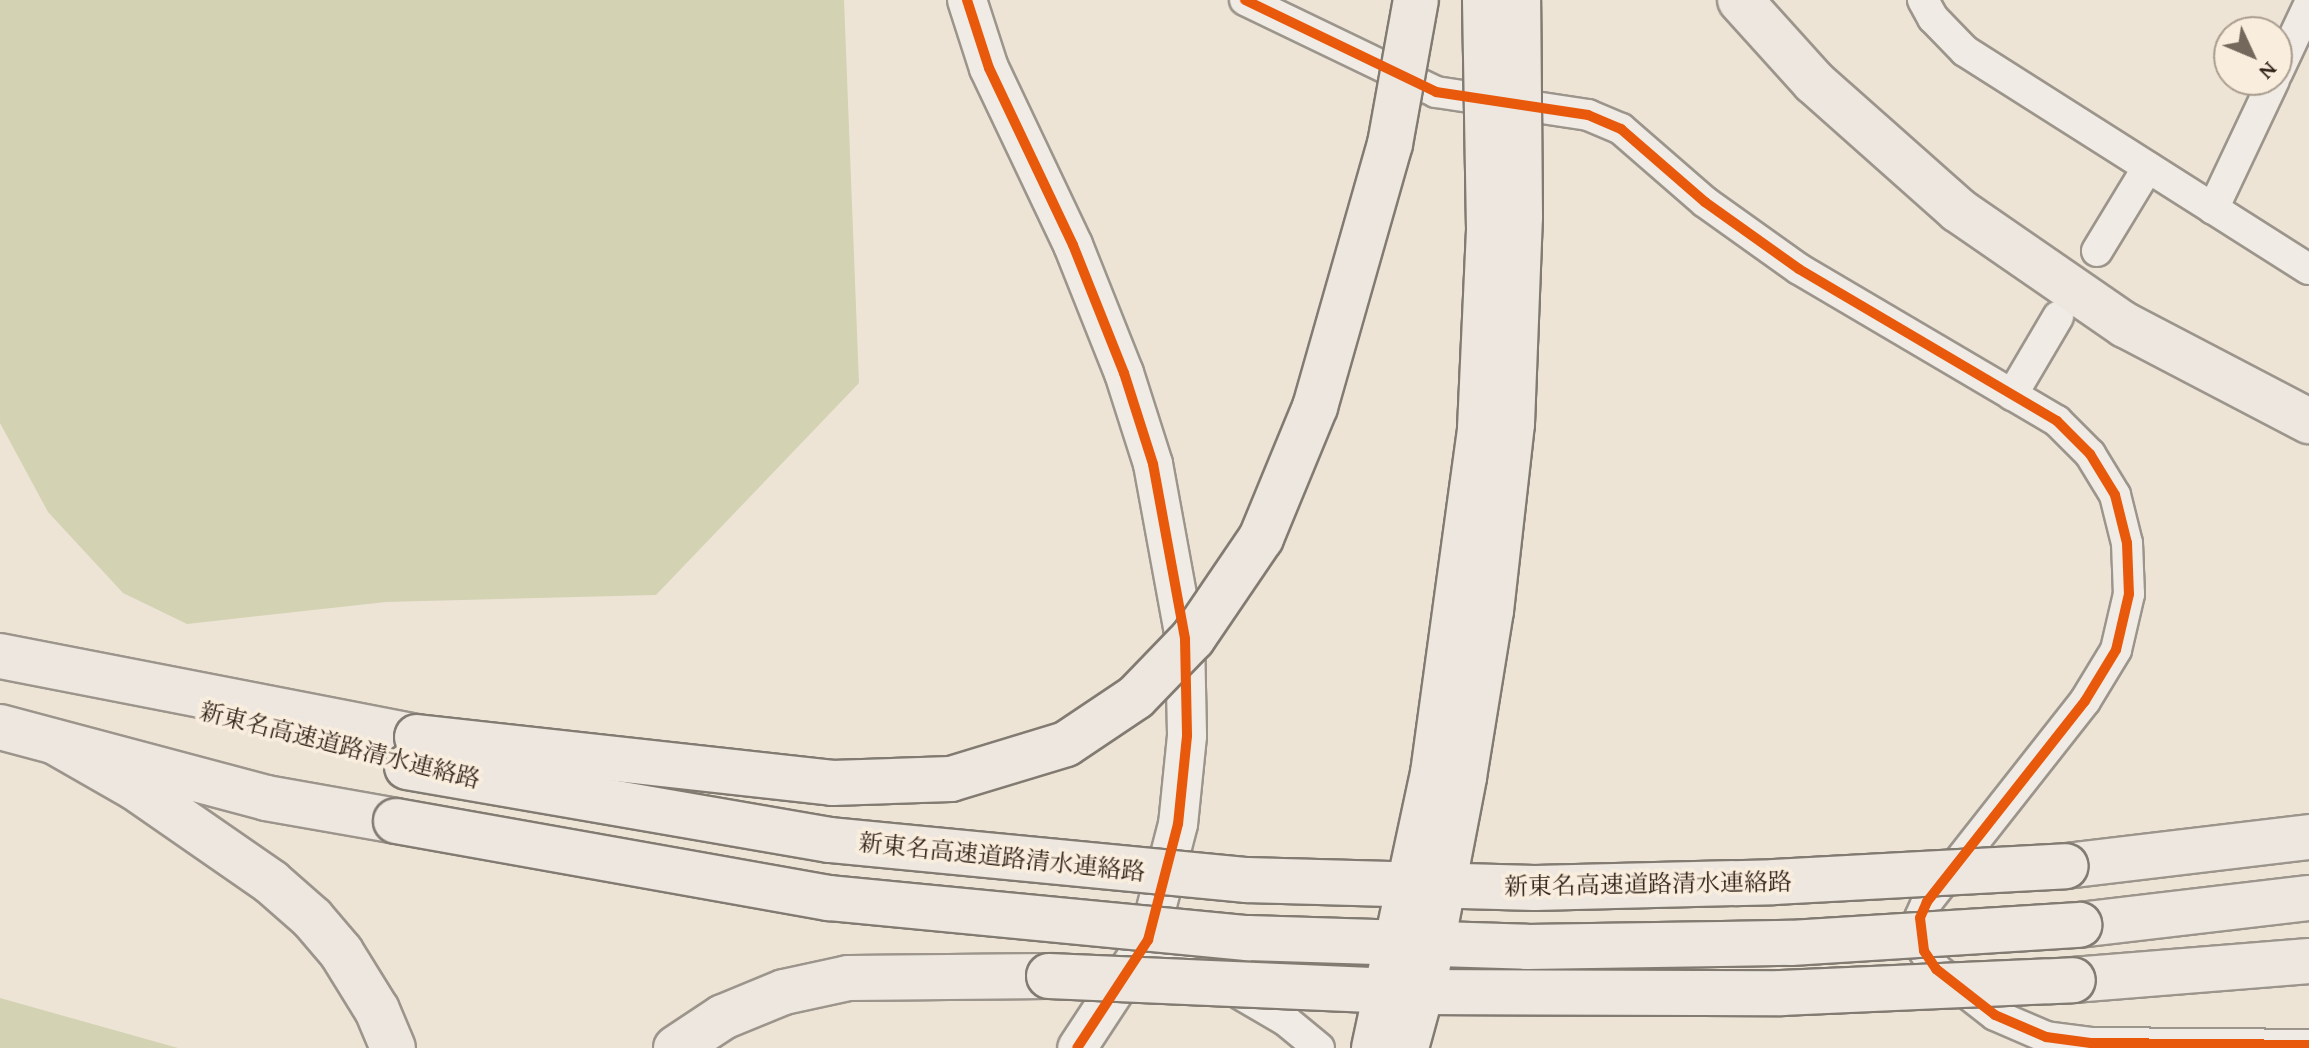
<!DOCTYPE html>
<html>
<head>
<meta charset="utf-8">
<style>
	body { margin:0 }
	#map { position:relative; width:2309px; height:1048px; overflow:hidden; background:#ede4d6; font-family:"Gentium Book Plus","Noto Serif JP",serif }
	div>[style] { position:absolute }
	[style*='--x'] { left:calc(var(--x)*1px); top:calc(var(--y)*1px); width:calc(var(--w)*1px); rotate:calc(var(--a)*1deg) }
	.green>* { inset:0; background:#d3d2b3 }
	.roads { filter:drop-shadow(2px 0 #9c958c) drop-shadow(-2px 0 #9c958c) drop-shadow(0 2px #9c958c) drop-shadow(0 -2px #9c958c) }
	.minor>* { height:30px; margin:-15px; padding:0 15px; transform-origin:15px; border-radius:15px; background:#f0ebe4 }
	.tertiary>* { height:38px; margin:-19px; padding:0 19px; transform-origin:19px; border-radius:19px; background:#f0ebe4 }
	.motorway>* { height:44px; margin:-22px; padding:0 22px; transform-origin:22px; border-radius:22px; background:#ede7e0 }
	.bridges { filter:drop-shadow(2px 0 #827b72) drop-shadow(-2px 0 #827b72) drop-shadow(0 2px #827b72) drop-shadow(0 -2px #827b72) }
	.motorway-bridge>* { height:44px; margin:-22px; padding:0 22px; transform-origin:22px; border-radius:22px; background:#ede7e0 }
	.cycleway>* { height:10px; margin:-5px; padding:0 5px; transform-origin:5px; border-radius:5px; background:#e8590c }
	span { translate:-50% -50%; white-space:nowrap; text-align:center; line-height:1.15; -webkit-text-stroke:7px #f9eede; paint-order:stroke }
	.street-label { font-size:24px; color:#332419 }
	.north { position:absolute; left:2213px; top:16px; width:80px; height:80px; box-sizing:border-box; background:#f9eede; border:2px solid #aa9d8f; border-radius:50%; rotate:134deg; font-size:22px; font-weight:700; line-height:32px; text-align:center; color:#332419 }
	.north::after { content:''; display:block; margin:auto; width:28px; height:36px; background:#74675b; clip-path:polygon(50% 0,100% 100%,50% 72%,0 100%) }
</style>
</head>
<body>
<div id="map">
	<div class="green">
		<i style="clip-path:polygon(0 0,844px 0,859px 383px,656px 595px,386px 602px,187px 624px,123px 593px,48px 512px,0 423px)"></i>
		<i style="clip-path:polygon(0 998px,178px 1048px,0 1048px)"></i>
	</div>
	<div class="roads">
		<div class="minor">
			<i style="--x:1245;--y:0;--w:212;--a:25.7"></i>
			<i style="--x:1436;--y:92;--w:154;--a:8.6"></i>
			<i style="--x:1588;--y:115;--w:36;--a:23"></i>
			<i style="--x:1621;--y:129;--w:111;--a:41"></i>
			<i style="--x:1705;--y:202;--w:115;--a:35.5"></i>
			<i style="--x:1799;--y:269;--w:299;--a:30.5"></i>
			<i style="--x:2057;--y:421;--w:47;--a:45"></i>
			<i style="--x:2090;--y:454;--w:48;--a:58.6"></i>
			<i style="--x:2115;--y:495;--w:49;--a:76"></i>
			<i style="--x:2127;--y:543;--w:51;--a:87.8"></i>
			<i style="--x:2129;--y:594;--w:57;--a:103.1"></i>
			<i style="--x:2116;--y:650;--w:60;--a:121.3"></i>
			<i style="--x:2085;--y:701;--w:256;--a:128.2"></i>
			<i style="--x:1927;--y:902;--w:17;--a:114"></i>
			<i style="--x:1920;--y:918;--w:33;--a:83"></i>
			<i style="--x:1924;--y:951;--w:22;--a:56"></i>
			<i style="--x:1936;--y:969;--w:75;--a:37.9"></i>
			<i style="--x:1995;--y:1015;--w:56;--a:23.3"></i>
			<i style="--x:2046;--y:1037;--w:45;--a:7.6"></i>
			<i style="--x:2091;--y:1043;--w:218;--a:0.5"></i>
			<i style="--x:1923;--y:0;--w:21;--a:61"></i>
			<i style="--x:1933;--y:18;--w:46;--a:45.9"></i>
			<i style="--x:1965;--y:51;--w:407;--a:32.4"></i>
			<i style="--x:2277;--y:73;--w:75;--a:-64.8"></i>
			<i style="--x:2213;--y:209;--w:143;--a:-64.7"></i>
			<i style="--x:2097;--y:251;--w:98;--a:-58.7"></i>
			<i style="--x:2012;--y:395;--w:91;--a:-59.5"></i>
			<i style="--x:1148;--y:940;--w:159;--a:30.3"></i>
			<i style="--x:1285;--y:1020;--w:44;--a:39.5"></i>
		</div>
		<div class="tertiary">
			<i style="--x:967;--y:0;--w:71;--a:72.1"></i>
			<i style="--x:989;--y:68;--w:196;--a:64.6"></i>
			<i style="--x:1073;--y:245;--w:138;--a:68.3"></i>
			<i style="--x:1124;--y:373;--w:96;--a:72.3"></i>
			<i style="--x:1153;--y:464;--w:178;--a:79.6"></i>
			<i style="--x:1185;--y:639;--w:97;--a:88.8"></i>
			<i style="--x:1187;--y:736;--w:88;--a:95.8"></i>
			<i style="--x:1178;--y:824;--w:120;--a:104.5"></i>
			<i style="--x:1148;--y:940;--w:129;--a:123.3"></i>
		</div>
		<div class="motorway">
			<i style="--x:1740;--y:0;--w:110;--a:47.9"></i>
			<i style="--x:1814;--y:82;--w:193;--a:41.6"></i>
			<i style="--x:1958;--y:210;--w:203;--a:34.6"></i>
			<i style="--x:2125;--y:325;--w:208;--a:27.6"></i>
			<i style="--x:0;--y:656;--w:425;--a:11"></i>
			<i style="--x:0;--y:727;--w:275;--a:14.9"></i>
			<i style="--x:266;--y:798;--w:132;--a:10"></i>
			<i style="--x:55;--y:742;--w:91;--a:29.7"></i>
			<i style="--x:134;--y:787;--w:167;--a:34.7"></i>
			<i style="--x:271;--y:882;--w:55;--a:41.3"></i>
			<i style="--x:312;--y:918;--w:45;--a:49.5"></i>
			<i style="--x:341;--y:952;--w:68;--a:58.2"></i>
			<i style="--x:377;--y:1010;--w:41;--a:67.2"></i>
			<i style="--x:2066;--y:866;--w:245;--a:-6.8"></i>
			<i style="--x:2079;--y:925;--w:232;--a:-6.7"></i>
			<i style="--x:2073;--y:980;--w:237;--a:-4.6"></i>
			<i style="--x:676;--y:1048;--w:56;--a:-33.4"></i>
			<i style="--x:723;--y:1017;--w:66;--a:-22.3"></i>
			<i style="--x:784;--y:992;--w:66;--a:-12.3"></i>
			<i style="--x:848;--y:978;--w:201;--a:-0.6"></i>
		</div>
	</div>
	<div class="bridges">
		<div class="motorway-bridge">
			<i style="--x:417;--y:737;--w:418;--a:6.3"></i>
			<i style="--x:832;--y:783;--w:119;--a:-1.9"></i>
			<i style="--x:951;--y:779;--w:120;--a:-16.9"></i>
			<i style="--x:1066;--y:744;--w:84;--a:-33.9"></i>
			<i style="--x:1136;--y:697;--w:82;--a:-46"></i>
			<i style="--x:1193;--y:638;--w:121;--a:-55.8"></i>
			<i style="--x:1261;--y:538;--w:142;--a:-67.6"></i>
			<i style="--x:1315;--y:407;--w:273;--a:-74.1"></i>
			<i style="--x:1390;--y:144;--w:146;--a:-79.8"></i>
			<i style="--x:407;--y:767;--w:429;--a:9.8"></i>
			<i style="--x:830;--y:840;--w:418;--a:5.5"></i>
			<i style="--x:1246;--y:880;--w:289;--a:1.6"></i>
			<i style="--x:1535;--y:888;--w:239;--a:-1.4"></i>
			<i style="--x:1774;--y:882;--w:292;--a:-3.1"></i>
			<i style="--x:396;--y:821;--w:440;--a:10.1"></i>
			<i style="--x:829;--y:898;--w:421;--a:5.5"></i>
			<i style="--x:1248;--y:938;--w:279;--a:1.8"></i>
			<i style="--x:1527;--y:947;--w:264;--a:-0.9"></i>
			<i style="--x:1791;--y:943;--w:289;--a:-3.6"></i>
			<i style="--x:1049;--y:976;--w:368;--a:2.5"></i>
			<i style="--x:1417;--y:992;--w:364;--a:0.2"></i>
			<i style="--x:1781;--y:993;--w:292;--a:-2.5"></i>
			<i style="--x:1374;--y:1048;--w:281;--a:-77.9"></i>
			<i style="--x:1433;--y:773;--w:348;--a:-82.2"></i>
			<i style="--x:1480;--y:428;--w:199;--a:-87.4"></i>
			<i style="--x:1489;--y:229;--w:229;--a:-91"></i>
			<i style="--x:1406;--y:1048;--w:76;--a:-74.7"></i>
			<i style="--x:1426;--y:975;--w:202;--a:-79.1"></i>
			<i style="--x:1464;--y:777;--w:168;--a:-80.8"></i>
			<i style="--x:1491;--y:611;--w:188;--a:-83.6"></i>
			<i style="--x:1512;--y:424;--w:207;--a:-87.8"></i>
			<i style="--x:1520;--y:217;--w:217;--a:-90.5"></i>
		</div>
	</div>
	<div class="cycleway">
		<i style="--x:967;--y:0;--w:71;--a:72.1"></i>
		<i style="--x:989;--y:68;--w:196;--a:64.6"></i>
		<i style="--x:1073;--y:245;--w:138;--a:68.3"></i>
		<i style="--x:1124;--y:373;--w:96;--a:72.3"></i>
		<i style="--x:1153;--y:464;--w:178;--a:79.6"></i>
		<i style="--x:1185;--y:639;--w:97;--a:88.8"></i>
		<i style="--x:1187;--y:736;--w:88;--a:95.8"></i>
		<i style="--x:1178;--y:824;--w:120;--a:104.5"></i>
		<i style="--x:1148;--y:940;--w:129;--a:123.3"></i>
		<i style="--x:1245;--y:0;--w:212;--a:25.7"></i>
		<i style="--x:1436;--y:92;--w:154;--a:8.6"></i>
		<i style="--x:1588;--y:115;--w:36;--a:23"></i>
		<i style="--x:1621;--y:129;--w:111;--a:41"></i>
		<i style="--x:1705;--y:202;--w:115;--a:35.5"></i>
		<i style="--x:1799;--y:269;--w:299;--a:30.5"></i>
		<i style="--x:2057;--y:421;--w:47;--a:45"></i>
		<i style="--x:2090;--y:454;--w:48;--a:58.6"></i>
		<i style="--x:2115;--y:495;--w:49;--a:76"></i>
		<i style="--x:2127;--y:543;--w:51;--a:87.8"></i>
		<i style="--x:2129;--y:594;--w:57;--a:103.1"></i>
		<i style="--x:2116;--y:650;--w:60;--a:121.3"></i>
		<i style="--x:2085;--y:701;--w:256;--a:128.2"></i>
		<i style="--x:1927;--y:902;--w:17;--a:114"></i>
		<i style="--x:1920;--y:918;--w:33;--a:83"></i>
		<i style="--x:1924;--y:951;--w:22;--a:56"></i>
		<i style="--x:1936;--y:969;--w:75;--a:37.9"></i>
		<i style="--x:1995;--y:1015;--w:56;--a:23.3"></i>
		<i style="--x:2046;--y:1037;--w:45;--a:7.6"></i>
		<i style="--x:2091;--y:1043;--w:218;--a:0.5"></i>
	</div>
	<div class="street-label">
		<span style="left:340px;top:745px;rotate:14deg">新東名高速道路清水連絡路</span>
		<span style="left:1002px;top:857px;rotate:6deg">新東名高速道路清水連絡路</span>
		<span style="left:1648px;top:884px;rotate:-1deg">新東名高速道路清水連絡路</span>
	</div>
	<div class="north">N</div>
</div>
</body>
</html>
